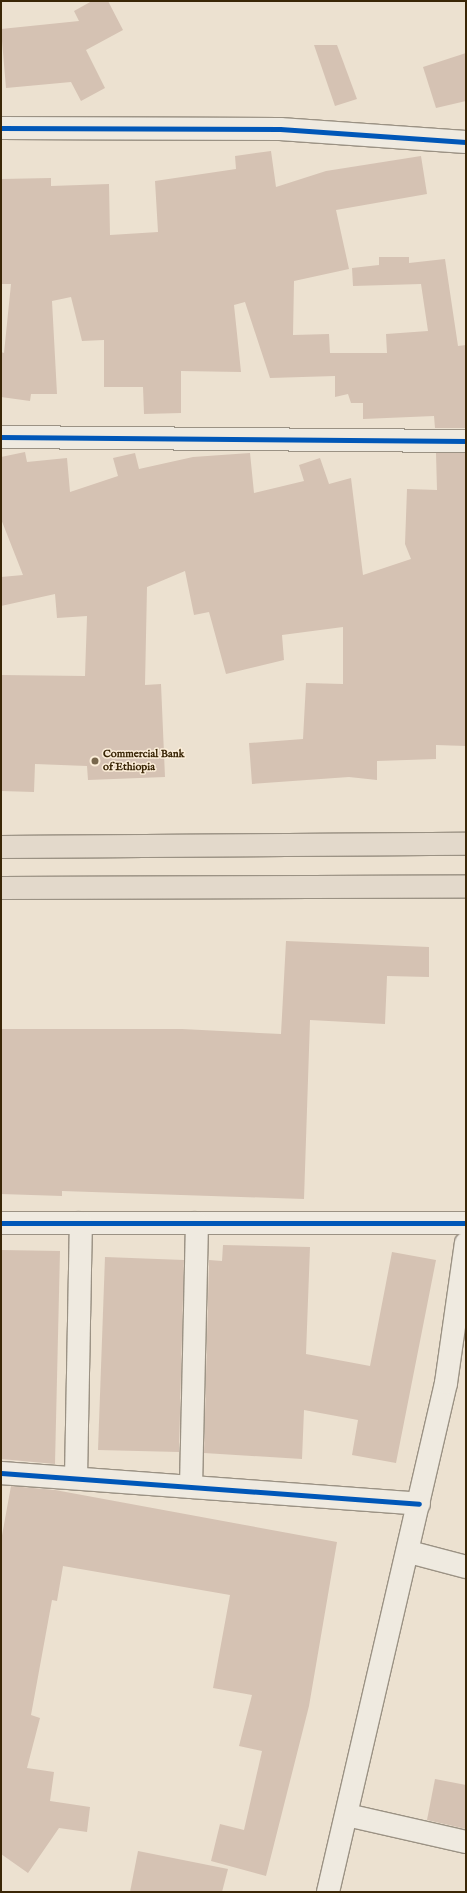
<!DOCTYPE html>
<html>
<head>
<meta charset="utf-8">
<style>
	body { margin:0 }
	#map { position:relative; width:467px; height:1893px; overflow:hidden; background:#ece1d0; font-family:"IM FELL English",serif }
	div>[style] { position:absolute }
	[style*='--x'] { left:calc(var(--x)*1px); top:calc(var(--y)*1px); width:calc(var(--w)*1px); rotate:calc(var(--a)*1deg) }
	.building>* { inset:0; background:#d5c2b3 }
	.roads { filter:drop-shadow(1px 0 #9b9284) drop-shadow(-1px 0 #9b9284) drop-shadow(0 1px #9b9284) drop-shadow(0 -1px #9b9284) }
	.street>* { height:22px; margin:-11px; padding:0 11px; transform-origin:11px; border-radius:11px; background:#efeae0 }
	.secondary>* { height:22px; margin:-11px; padding:0 11px; transform-origin:11px; border-radius:11px; background:#efeae0 }
	.primary>* { height:22px; margin:-11px; padding:0 11px; transform-origin:11px; border-radius:11px; background:#e3d9cb }
	.cycleway>* { height:5px; margin:-2.5px; padding:0 2.5px; transform-origin:2.5px; border-radius:2.5px; background:#0057b8 }
	.dots>* { width:11px; height:11px; translate:-50% -50%; box-sizing:border-box; border:2px solid #fbedd8; border-radius:50% }
	span { translate:-50% -50%; white-space:nowrap; text-align:center; line-height:1.15; -webkit-text-stroke:3px #fbedd8; paint-order:stroke }
	.poi-label { font-size:11px; color:#3a2606; font-weight:700 }
	.left { translate:0 -50%; text-align:left }
	.frame { position:absolute; inset:0; border:2px solid #3a2606; pointer-events:none }
</style>
</head>
<body>
<div id="map">
	<div class="building">
		<i style="clip-path:polygon(92px 1px,108px 1px,123px 30px,86px 50px,105px 88px,81px 101px,71px 82px,6px 88px,1px 29px,79px 21px,74px 11px)"></i>
		<i style="clip-path:polygon(314px 45px,337px 45px,357px 99px,335px 106px)"></i>
		<i style="clip-path:polygon(466px 53px,466px 101px,436px 108px,423px 67px)"></i>
		<i style="clip-path:polygon(271px 151px,276px 187px,326px 171px,421px 156px,427px 194px,336px 210px,349px 269px,294px 281px,293px 335px,329px 334px,330px 353px,387px 353px,386px 334px,428px 331px,421px 284px,353px 286px,352px 268px,379px 265px,379px 257px,409px 257px,409px 263px,445px 259px,458px 346px,466px 345px,466px 428px,435px 428px,434px 416px,363px 419px,363px 403px,351px 403px,348px 394px,335px 397px,335px 376px,270px 378px,245px 302px,234px 305px,241px 372px,181px 371px,181px 413px,144px 414px,143px 387px,104px 387px,104px 340px,82px 341px,71px 297px,52px 301px,57px 394px,31px 394px,30px 401px,1px 397px,1px 352px,4px 353px,11px 284px,1px 284px,1px 179px,51px 178px,51px 186px,109px 184px,110px 235px,158px 232px,155px 181px,236px 169px,235px 156px)"></i>
		<i style="clip-path:polygon(25px 452px,27px 462px,67px 458px,70px 492px,118px 476px,113px 458px,135px 453px,139px 469px,193px 457px,250px 453px,254px 493px,304px 481px,299px 465px,320px 458px,329px 484px,351px 478px,363px 575px,411px 559px,405px 544px,407px 489px,437px 490px,436px 453px,466px 453px,466px 746px,436px 745px,436px 759px,377px 761px,377px 780px,349px 777px,252px 784px,249px 743px,303px 739px,306px 683px,343px 684px,343px 627px,282px 635px,284px 660px,226px 674px,209px 612px,194px 615px,185px 571px,147px 587px,145px 685px,161px 684px,165px 777px,88px 780px,87px 766px,35px 764px,34px 792px,1px 791px,1px 675px,85px 676px,87px 616px,57px 618px,55px 594px,1px 606px,1px 577px,23px 575px,1px 519px,1px 457px)"></i>
		<i style="clip-path:polygon(286px 941px,429px 947px,429px 977px,387px 976px,385px 1024px,310px 1020px,304px 1199px,62px 1191px,62px 1196px,1px 1194px,1px 1029px,182px 1029px,281px 1034px)"></i>
		<i style="clip-path:polygon(223px 1245px,310px 1247px,306px 1354px,370px 1366px,392px 1252px,436px 1260px,396px 1463px,352px 1455px,358px 1420px,304px 1410px,302px 1459px,204px 1453px,209px 1260px,222px 1261px)"></i>
		<i style="clip-path:polygon(1px 1250px,60px 1251px,55px 1464px,1px 1459px)"></i>
		<i style="clip-path:polygon(105px 1257px,184px 1260px,179px 1452px,98px 1450px)"></i>
		<i style="clip-path:polygon(11px 1486px,55px 1490px,337px 1542px,309px 1706px,266px 1876px,211px 1861px,220px 1824px,244px 1830px,262px 1751px,239px 1746px,252px 1695px,213px 1688px,230px 1595px,63px 1566px,57px 1601px,52px 1600px,31px 1715px,40px 1718px,27px 1768px,54px 1772px,50px 1801px,90px 1807px,87px 1832px,59px 1828px,28px 1873px,1px 1854px,1px 1541px)"></i>
		<i style="clip-path:polygon(435px 1779px,466px 1785px,466px 1829px,427px 1820px)"></i>
		<i style="clip-path:polygon(138px 1851px,228px 1869px,222px 1892px,130px 1892px)"></i>
	</div>
	<div class="roads">
		<div class="street">
			<i style="--x:1;--y:128;--w:279;--a:0.2"></i>
			<i style="--x:280;--y:129;--w:186;--a:4"></i>
			<i style="--x:1;--y:437;--w:465;--a:0.5"></i>
			<i style="--x:1;--y:1223;--w:465;--a:0"></i>
			<i style="--x:1;--y:1473;--w:419;--a:4.2"></i>
			<i style="--x:76;--y:1478;--w:255;--a:-88.9"></i>
			<i style="--x:191;--y:1487;--w:264;--a:-88.7"></i>
			<i style="--x:409;--y:1552;--w:59;--a:14.7"></i>
			<i style="--x:347;--y:1815;--w:122;--a:12.8"></i>
		</div>
		<div class="secondary">
			<i style="--x:328;--y:1892;--w:522;--a:-76.95"></i>
			<i style="--x:446;--y:1383;--w:141;--a:-81.9"></i>
		</div>
		<div class="primary">
			<i style="--x:1;--y:847;--w:465;--a:-0.4"></i>
			<i style="--x:1;--y:888;--w:465;--a:-0.2"></i>
		</div>
	</div>
	<div class="cycleway">
		<i style="--x:1;--y:128;--w:279;--a:0.2"></i>
		<i style="--x:280;--y:129;--w:186;--a:4"></i>
		<i style="--x:1;--y:437;--w:465;--a:0.5"></i>
		<i style="--x:1;--y:1223;--w:465;--a:0"></i>
		<i style="--x:1;--y:1473;--w:419;--a:4.2"></i>
	</div>
	<div class="dots">
		<i style="left:95px;top:761px;background:#78674d"></i>
	</div>
	<div class="poi-label">
		<span class="left" style="left:103px;top:761px">Commercial Bank<br>of Ethiopia</span>
	</div>
	<div class="frame"></div>
</div>
</body>
</html>
